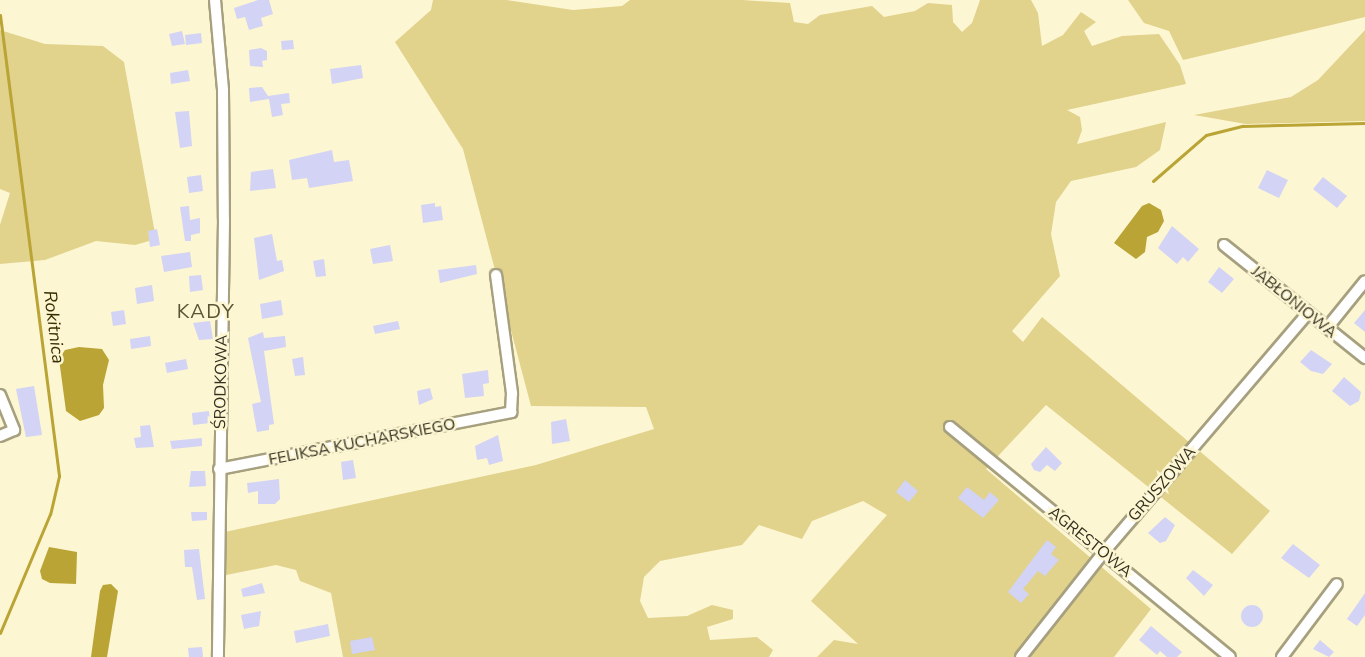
<!DOCTYPE html>
<html>
<head>
<meta charset="utf-8">
<style>
	body { margin:0 }
	#map { position:relative; width:1365px; height:657px; overflow:hidden; background:#fdf6d2; font-family:"Nunito Sans",sans-serif }
	div>[style] { position:absolute }
	[style*='--x'] { left:calc(var(--x)*1px); top:calc(var(--y)*1px); width:calc(var(--w)*1px); rotate:calc(var(--a)*1deg) }
	.green>* { inset:0; background:#e1d28c }
	.water>* { inset:0; background:#b9a435 }
	.stream>* { height:3px; margin:-1.5px; padding:0 1.5px; transform-origin:1.5px; border-radius:1.5px; background:#b9a435 }
	.building>* { inset:0; background:#d2d3f5 }
	.round { border-radius:50% }
	.roads { filter:drop-shadow(2px 0 #a7a07f) drop-shadow(-2px 0 #a7a07f) drop-shadow(0 2px #a7a07f) drop-shadow(0 -2px #a7a07f) }
	.minor>* { height:10px; margin:-5px; padding:0 5px; transform-origin:5px; border-radius:5px; background:#fff }
	span { translate:-50% -50%; white-space:nowrap; text-align:center; line-height:1.15; -webkit-text-stroke:5px #fdf6d2; paint-order:stroke }
	.street-label { font-size:16px; color:#333022 }
	.water-label { font-size:18px; color:#372e00; font-style:italic }
	.quarter-label { font-size:20px; color:#5a5334; letter-spacing:1.5px }
</style>
</head>
<body>
<div id="map">
	<div class="green">
		<i style="clip-path:polygon(433px 0,506px 0,573px 10px,622px 6px,630px 0,742px 0,790px 3px,794px 22px,808px 24px,820px 15px,872px 6px,884px 17px,915px 11px,928px 3px,952px 5px,953px 22px,962px 32px,972px 23px,980px 0,1031px 0,1038px 13px,1042px 46px,1063px 35px,1081px 12px,1096px 22px,1084px 31px,1092px 46px,1122px 36px,1159px 34px,1180px 65px,1186px 84px,1067px 110px,1080px 117px,1082px 130px,1077px 144px,1166px 122px,1160px 150px,1136px 167px,1071px 181px,1056px 202px,1051px 234px,1060px 276px,1012px 331px,1023px 342px,1042px 317px,1270px 511px,1232px 554px,1046px 405px,986px 469px,1151px 609px,1114px 657px,817px 657px,834px 640px,858px 644px,811px 601px,887px 515px,863px 501px,812px 521px,802px 539px,759px 525px,742px 545px,660px 561px,644px 577px,640px 601px,648px 618px,687px 616px,712px 605px,733px 610px,733px 619px,707px 627px,710px 640px,757px 637px,773px 650px,769px 657px,343px 657px,331px 593px,300px 581px,296px 570px,276px 565px,226px 575px,225px 532px,536px 465px,654px 429px,646px 407px,531px 406px,463px 149px,395px 42px,431px 10px)"></i>
		<i style="clip-path:polygon(1128px 0,1365px 0,1365px 17px,1183px 60px,1169px 31px,1144px 23px)"></i>
		<i style="clip-path:polygon(0 30px,45px 44px,103px 46px,124px 62px,156px 239px,135px 245px,96px 241px,45px 260px,0 264px,0 225px,10px 193px,0 189px)"></i>
		<i style="clip-path:polygon(1365px 30px,1365px 121px,1246px 124px,1194px 115px,1291px 97px,1318px 80px)"></i>
	</div>
	<div class="water">
		<i style="clip-path:polygon(1149px 203px,1161px 210px,1164px 221px,1158px 232px,1147px 237px,1145px 252px,1136px 259px,1114px 243px,1142px 206px)"></i>
		<i style="clip-path:polygon(79px 347px,102px 349px,109px 360px,103px 385px,104px 408px,99px 415px,80px 421px,66px 411px,59px 359px,65px 350px)"></i>
		<i style="clip-path:polygon(49px 547px,77px 552px,76px 584px,50px 583px,42px 579px,40px 571px)"></i>
		<i style="clip-path:polygon(111px 584px,118px 591px,107px 657px,91px 657px,100px 591px,103px 585px)"></i>
	</div>
	<div class="stream">
		<i style="--x:0;--y:15;--w:465;--a:82.7"></i>
		<i style="--x:59;--y:476;--w:39;--a:103"></i>
		<i style="--x:50;--y:514;--w:129;--a:112.8"></i>
		<i style="--x:1153;--y:181;--w:70;--a:-41"></i>
		<i style="--x:1206;--y:135;--w:38;--a:-14"></i>
		<i style="--x:1243;--y:126;--w:122;--a:-1.4"></i>
	</div>
	<div class="building">
		<i style="clip-path:polygon(258px 0,269px 0,273px 14px,261px 18px,263px 26px,249px 30px,245px 17px,237px 19px,234px 8px)"></i>
		<i style="clip-path:polygon(182px 31px,185px 44px,172px 46px,169px 34px)"></i>
		<i style="clip-path:polygon(201px 33px,202px 43px,186px 45px,185px 35px)"></i>
		<i style="clip-path:polygon(293px 40px,294px 49px,282px 50px,281px 41px)"></i>
		<i style="clip-path:polygon(261px 48px,267px 51px,267px 60px,262px 61px,263px 67px,250px 66px,249px 50px)"></i>
		<i style="clip-path:polygon(361px 65px,363px 78px,332px 84px,330px 69px)"></i>
		<i style="clip-path:polygon(188px 70px,190px 81px,171px 84px,170px 73px)"></i>
		<i style="clip-path:polygon(262px 87px,268px 96px,289px 93px,290px 103px,281px 104px,283px 115px,272px 117px,269px 99px,250px 102px,249px 88px)"></i>
		<i style="clip-path:polygon(189px 111px,192px 146px,180px 148px,175px 112px)"></i>
		<i style="clip-path:polygon(332px 150px,334px 162px,349px 160px,353px 181px,309px 188px,307px 178px,292px 180px,289px 160px)"></i>
		<i style="clip-path:polygon(273px 169px,276px 188px,250px 191px,251px 172px)"></i>
		<i style="clip-path:polygon(1267px 170px,1288px 180px,1279px 198px,1258px 188px)"></i>
		<i style="clip-path:polygon(201px 175px,203px 191px,189px 193px,187px 177px)"></i>
		<i style="clip-path:polygon(1323px 177px,1347px 196px,1337px 208px,1313px 189px)"></i>
		<i style="clip-path:polygon(435px 203px,435px 207px,441px 206px,443px 220px,423px 223px,421px 205px)"></i>
		<i style="clip-path:polygon(189px 206px,190px 220px,200px 218px,200px 233px,191px 235px,191px 241px,185px 241px,180px 207px)"></i>
		<i style="clip-path:polygon(1172px 226px,1199px 249px,1188px 262px,1183px 257px,1177px 264px,1158px 248px)"></i>
		<i style="clip-path:polygon(157px 229px,160px 245px,150px 247px,148px 231px)"></i>
		<i style="clip-path:polygon(272px 234px,277px 261px,282px 260px,284px 271px,259px 280px,254px 238px)"></i>
		<i style="clip-path:polygon(390px 245px,393px 261px,373px 264px,370px 249px)"></i>
		<i style="clip-path:polygon(190px 252px,192px 267px,164px 272px,161px 256px)"></i>
		<i style="clip-path:polygon(324px 259px,326px 276px,316px 277px,313px 261px)"></i>
		<i style="clip-path:polygon(476px 265px,477px 274px,440px 283px,438px 270px)"></i>
		<i style="clip-path:polygon(1219px 267px,1234px 279px,1222px 293px,1208px 282px)"></i>
		<i style="clip-path:polygon(201px 275px,203px 290px,190px 292px,189px 276px)"></i>
		<i style="clip-path:polygon(152px 285px,154px 301px,137px 304px,135px 288px)"></i>
		<i style="clip-path:polygon(281px 300px,283px 315px,262px 319px,260px 304px)"></i>
		<i style="clip-path:polygon(124px 310px,126px 324px,113px 326px,111px 312px)"></i>
		<i style="clip-path:polygon(1365px 310px,1365px 332px,1354px 323px)"></i>
		<i style="clip-path:polygon(210px 321px,213px 339px,199px 340px,193px 323px)"></i>
		<i style="clip-path:polygon(398px 321px,400px 329px,375px 334px,373px 326px)"></i>
		<i style="clip-path:polygon(263px 332px,264px 338px,285px 336px,286px 347px,264px 351px,274px 424px,269px 425px,269px 430px,257px 432px,252px 404px,261px 402px,248px 338px)"></i>
		<i style="clip-path:polygon(150px 336px,151px 346px,131px 349px,130px 339px)"></i>
		<i style="clip-path:polygon(1311px 350px,1332px 364px,1323px 374px,1311px 371px,1300px 362px)"></i>
		<i style="clip-path:polygon(303px 357px,305px 375px,295px 376px,292px 359px)"></i>
		<i style="clip-path:polygon(186px 359px,188px 369px,167px 373px,165px 363px)"></i>
		<i style="clip-path:polygon(488px 370px,489px 383px,483px 384px,484px 396px,465px 398px,462px 374px)"></i>
		<i style="clip-path:polygon(1344px 377px,1361px 392px,1359px 401px,1350px 406px,1332px 391px)"></i>
		<i style="clip-path:polygon(34px 386px,42px 435px,26px 437px,16px 389px)"></i>
		<i style="clip-path:polygon(430px 388px,433px 399px,419px 405px,417px 391px)"></i>
		<i style="clip-path:polygon(209px 411px,210px 423px,193px 425px,192px 413px)"></i>
		<i style="clip-path:polygon(566px 419px,570px 441px,552px 444px,551px 422px)"></i>
		<i style="clip-path:polygon(150px 425px,154px 447px,136px 448px,134px 438px,141px 437px,140px 426px)"></i>
		<i style="clip-path:polygon(498px 435px,503px 461px,489px 465px,487px 458px,477px 460px,475px 446px)"></i>
		<i style="clip-path:polygon(202px 438px,202px 446px,172px 449px,170px 441px)"></i>
		<i style="clip-path:polygon(1046px 447px,1062px 463px,1055px 471px,1047px 465px,1040px 472px,1034px 470px,1031px 464px)"></i>
		<i style="clip-path:polygon(353px 460px,356px 478px,343px 480px,341px 462px)"></i>
		<i style="clip-path:polygon(191px 471px,205px 471px,206px 486px,189px 487px)"></i>
		<i style="clip-path:polygon(279px 479px,280px 499px,275px 504px,258px 504px,258px 491px,248px 493px,247px 483px)"></i>
		<i style="clip-path:polygon(905px 480px,918px 491px,909px 502px,896px 492px)"></i>
		<i style="clip-path:polygon(967px 487px,984px 500px,990px 492px,999px 500px,983px 518px,958px 498px)"></i>
		<i style="clip-path:polygon(191px 512px,207px 512px,207px 520px,192px 521px)"></i>
		<i style="clip-path:polygon(1165px 517px,1175px 525px,1166px 541px,1160px 543px,1148px 533px)"></i>
		<i style="clip-path:polygon(1047px 540px,1056px 547px,1051px 554px,1059px 560px,1045px 576px,1038px 571px,1023px 589px,1029px 594px,1021px 603px,1008px 592px)"></i>
		<i style="clip-path:polygon(1293px 544px,1320px 565px,1309px 578px,1281px 558px)"></i>
		<i style="clip-path:polygon(199px 549px,205px 599px,197px 600px,192px 567px,185px 567px,184px 550px)"></i>
		<i style="clip-path:polygon(1193px 570px,1213px 585px,1204px 596px,1186px 578px)"></i>
		<i style="clip-path:polygon(262px 583px,265px 593px,243px 597px,241px 589px)"></i>
		<i style="clip-path:polygon(1365px 593px,1365px 615px,1357px 626px,1347px 619px)"></i>
		<i class="round" style="left:1241px;top:605px;width:22px;height:22px"></i>
		<i style="clip-path:polygon(261px 611px,259px 626px,244px 629px,241px 615px)"></i>
		<i style="clip-path:polygon(328px 624px,330px 636px,296px 643px,294px 631px)"></i>
		<i style="clip-path:polygon(1151px 626px,1182px 652px,1177px 657px,1167px 657px,1160px 651px,1157px 655px,1139px 640px)"></i>
		<i style="clip-path:polygon(372px 637px,375px 650px,352px 654px,350px 641px)"></i>
		<i style="clip-path:polygon(1320px 640px,1334px 652px,1329px 657px,1313px 649px)"></i>
		<i style="clip-path:polygon(202px 647px,203px 657px,189px 657px,188px 648px)"></i>
	</div>
	<div class="roads">
		<div class="minor">
			<i style="--x:215;--y:0;--w:90;--a:84.9"></i>
			<i style="--x:223;--y:90;--w:130;--a:89.6"></i>
			<i style="--x:224;--y:220;--w:437;--a:90.8"></i>
			<i style="--x:1224;--y:245;--w:181;--a:38.7"></i>
			<i style="--x:1327;--y:328;--w:60;--a:-51"></i>
			<i style="--x:0;--y:395;--w:38;--a:68"></i>
			<i style="--x:14;--y:430;--w:15;--a:157"></i>
			<i style="--x:950;--y:427;--w:362;--a:39.4"></i>
			<i style="--x:219;--y:469;--w:298;--a:-11"></i>
			<i style="--x:511;--y:412;--w:19;--a:-87"></i>
			<i style="--x:512;--y:393;--w:119;--a:-97.7"></i>
			<i style="--x:1021;--y:657;--w:132;--a:-51.7"></i>
			<i style="--x:1103;--y:553;--w:316;--a:-49.5"></i>
			<i style="--x:1282;--y:657;--w:91;--a:-53"></i>
		</div>
	</div>
	<div class="street-label">
		<span style="left:1294px;top:302px;rotate:39deg">JABŁONIOWA</span>
		<span style="left:221px;top:382px;rotate:-89deg">ŚRODKOWA</span>
		<span style="left:362px;top:442px;rotate:-11deg">FELIKSA KUCHARSKIEGO</span>
		<span style="left:1162px;top:484px;rotate:-49deg">GRUSZOWA</span>
		<span style="left:1090px;top:542px;rotate:39deg">AGRESTOWA</span>
	</div>
	<div class="water-label">
		<span style="left:54px;top:327px;rotate:83deg">Rokitnica</span>
	</div>
	<div class="quarter-label">
		<span style="left:206px;top:311px">KADY</span>
	</div>
</div>
</body>
</html>
